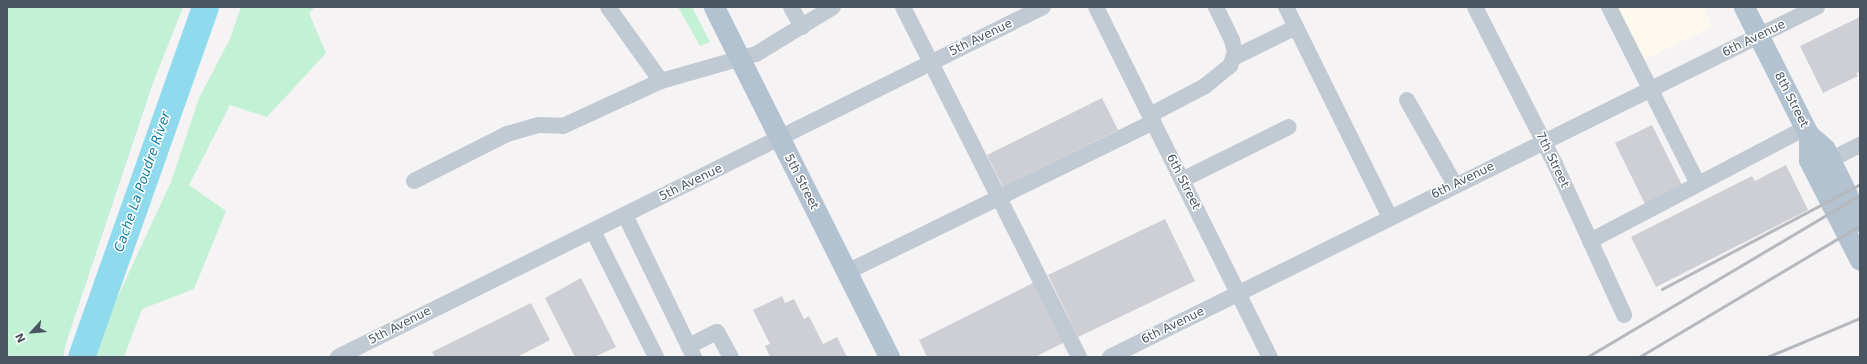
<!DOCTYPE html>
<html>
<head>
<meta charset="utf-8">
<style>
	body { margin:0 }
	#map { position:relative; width:1867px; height:364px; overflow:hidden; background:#f5f3f3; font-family:"DejaVu Sans",sans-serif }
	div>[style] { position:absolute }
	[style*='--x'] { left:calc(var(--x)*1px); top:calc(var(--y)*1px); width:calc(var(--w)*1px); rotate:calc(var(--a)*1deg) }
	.commercial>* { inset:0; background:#fdf9ef }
	.green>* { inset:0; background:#c3f1d5 }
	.river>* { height:27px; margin:-13.5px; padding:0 13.5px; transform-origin:13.5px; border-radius:13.5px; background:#90daee }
	.building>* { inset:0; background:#cdcfd5 }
	.minor>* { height:16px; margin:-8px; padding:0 8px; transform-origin:8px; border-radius:8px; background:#c1cad2 }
	.major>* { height:21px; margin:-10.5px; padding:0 10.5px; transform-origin:10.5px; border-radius:10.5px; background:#b3c2d1 }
	.rail>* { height:3px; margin:-1.5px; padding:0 1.5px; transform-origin:1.5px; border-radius:1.5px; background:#b5b8bd }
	span { translate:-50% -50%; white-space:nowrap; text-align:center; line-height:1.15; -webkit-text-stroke:3px #fff; paint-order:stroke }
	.street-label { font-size:12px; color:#4a5661 }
	.water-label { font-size:13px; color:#0c7c9b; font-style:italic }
	.frame { position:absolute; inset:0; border:8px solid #4a5661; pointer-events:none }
	.north { position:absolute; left:12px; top:312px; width:40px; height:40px; -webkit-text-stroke:3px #fff; paint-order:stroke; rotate:243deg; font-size:11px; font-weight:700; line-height:16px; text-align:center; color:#4a5661 }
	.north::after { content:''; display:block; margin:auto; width:14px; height:18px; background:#4a5661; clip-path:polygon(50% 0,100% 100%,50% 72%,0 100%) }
</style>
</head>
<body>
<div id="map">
	<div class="commercial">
		<i style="clip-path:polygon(1618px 7px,1704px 7px,1713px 27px,1643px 60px)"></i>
	</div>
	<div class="green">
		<i style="clip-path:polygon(7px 7px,183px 7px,153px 83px,67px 340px,63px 357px,7px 357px)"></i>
		<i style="clip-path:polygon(241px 7px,315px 7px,309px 13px,326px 53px,267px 117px,230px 105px,189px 185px,226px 211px,194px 289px,142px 309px,124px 357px,92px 357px,99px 337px,171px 182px,199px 98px,230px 39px)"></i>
		<i style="clip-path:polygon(678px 7px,692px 7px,710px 42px,700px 46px)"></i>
	</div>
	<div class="river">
		<i style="--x:81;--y:357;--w:371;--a:-70.5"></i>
	</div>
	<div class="building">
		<i style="clip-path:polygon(1860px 17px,1860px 72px,1856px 73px,1858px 76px,1823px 93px,1800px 46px)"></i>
		<i style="clip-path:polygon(1102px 98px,1118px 130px,1003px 187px,987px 155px)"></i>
		<i style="clip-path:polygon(1652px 125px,1682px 185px,1645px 204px,1615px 143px)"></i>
		<i style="clip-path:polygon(1786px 165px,1808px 210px,1656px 287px,1631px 237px,1752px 176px,1755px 181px)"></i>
		<i style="clip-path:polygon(1165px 219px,1195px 281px,1078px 337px,1048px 275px)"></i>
		<i style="clip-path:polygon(581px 278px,616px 347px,594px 357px,575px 357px,545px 298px)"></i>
		<i style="clip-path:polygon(1035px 282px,1065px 342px,1035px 357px,927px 357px,919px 340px)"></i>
		<i style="clip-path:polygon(782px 296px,785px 303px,794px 299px,804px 319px,809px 316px,823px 344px,837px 337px,847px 357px,770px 357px,765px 346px,770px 344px,753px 310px)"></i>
		<i style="clip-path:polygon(531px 303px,550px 340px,517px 357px,435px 357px,432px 352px)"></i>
	</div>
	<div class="minor">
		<i style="--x:608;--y:7;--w:91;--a:54.4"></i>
		<i style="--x:791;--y:7;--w:23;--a:61"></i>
		<i style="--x:903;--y:7;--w:392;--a:63.3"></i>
		<i style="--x:1096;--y:7;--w:391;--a:63.6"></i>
		<i style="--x:1286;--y:7;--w:234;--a:63.7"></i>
		<i style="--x:1475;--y:7;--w:176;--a:63"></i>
		<i style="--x:1555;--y:164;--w:166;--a:65.4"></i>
		<i style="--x:1609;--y:7;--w:198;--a:63.3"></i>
		<i style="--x:1233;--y:58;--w:70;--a:-26.2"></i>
		<i style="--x:1407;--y:100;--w:98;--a:60.5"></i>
		<i style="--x:1150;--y:115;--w:62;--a:-27.8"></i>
		<i style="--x:1205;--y:86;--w:32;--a:-39"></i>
		<i style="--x:1230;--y:66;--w:14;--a:-69"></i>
		<i style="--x:1235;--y:53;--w:13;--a:-103"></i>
		<i style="--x:1232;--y:40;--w:37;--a:-116"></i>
		<i style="--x:1830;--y:160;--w:34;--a:-27"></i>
		<i style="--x:1182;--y:180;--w:119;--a:-26.4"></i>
		<i style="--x:414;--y:181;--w:104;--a:-26.8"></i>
		<i style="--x:507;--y:134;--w:33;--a:-16"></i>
		<i style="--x:539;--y:125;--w:24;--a:2"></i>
		<i style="--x:563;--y:126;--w:108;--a:-24.7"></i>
		<i style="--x:661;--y:81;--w:99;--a:-15.9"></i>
		<i style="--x:756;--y:54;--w:90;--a:-31.4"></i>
		<i style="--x:625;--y:215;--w:158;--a:64.1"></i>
		<i style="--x:593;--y:231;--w:141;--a:63.4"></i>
		<i style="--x:1590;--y:241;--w:243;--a:-27.7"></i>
		<i style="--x:847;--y:272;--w:341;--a:-26.1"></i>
		<i style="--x:689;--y:346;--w:31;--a:-27"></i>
		<i style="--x:717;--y:332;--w:29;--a:61"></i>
		<i style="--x:338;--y:357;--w:787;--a:-26.4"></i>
		<i style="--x:1110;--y:357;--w:789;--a:-26.34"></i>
	</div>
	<div class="major">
		<i style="--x:714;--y:7;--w:391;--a:63.4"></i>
		<i style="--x:1744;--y:7;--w:136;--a:63.2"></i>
		<i style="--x:1805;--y:128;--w:8;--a:60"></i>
		<i style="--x:1809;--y:135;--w:25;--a:90"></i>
		<i style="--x:1809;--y:160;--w:112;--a:63"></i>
		<i style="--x:1809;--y:135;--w:21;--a:41"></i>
		<i style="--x:1825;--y:149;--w:80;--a:64.1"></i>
	</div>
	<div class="rail">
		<i style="--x:1662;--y:289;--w:224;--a:-27.9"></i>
		<i style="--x:1587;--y:357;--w:317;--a:-30.7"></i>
		<i style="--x:1639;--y:357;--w:257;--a:-30.8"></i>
		<i style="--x:1767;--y:357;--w:101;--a:-22.8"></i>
	</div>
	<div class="street-label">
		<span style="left:981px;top:38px;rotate:-26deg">5th Avenue</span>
		<span style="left:1754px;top:39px;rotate:-26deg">6th Avenue</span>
		<span style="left:1791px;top:100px;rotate:63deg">8th Street</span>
		<span style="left:1552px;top:160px;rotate:64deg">7th Street</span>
		<span style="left:1463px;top:181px;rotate:-26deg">6th Avenue</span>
		<span style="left:801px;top:182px;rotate:63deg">5th Street</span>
		<span style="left:1183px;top:182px;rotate:63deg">6th Street</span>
		<span style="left:691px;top:183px;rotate:-26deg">5th Avenue</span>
		<span style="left:400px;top:326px;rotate:-27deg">5th Avenue</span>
		<span style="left:1173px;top:326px;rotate:-26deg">6th Avenue</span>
	</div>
	<div class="water-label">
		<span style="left:143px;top:182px;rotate:-71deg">Cache La Poudre River</span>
	</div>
	<div class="frame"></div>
	<div class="north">N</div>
</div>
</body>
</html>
